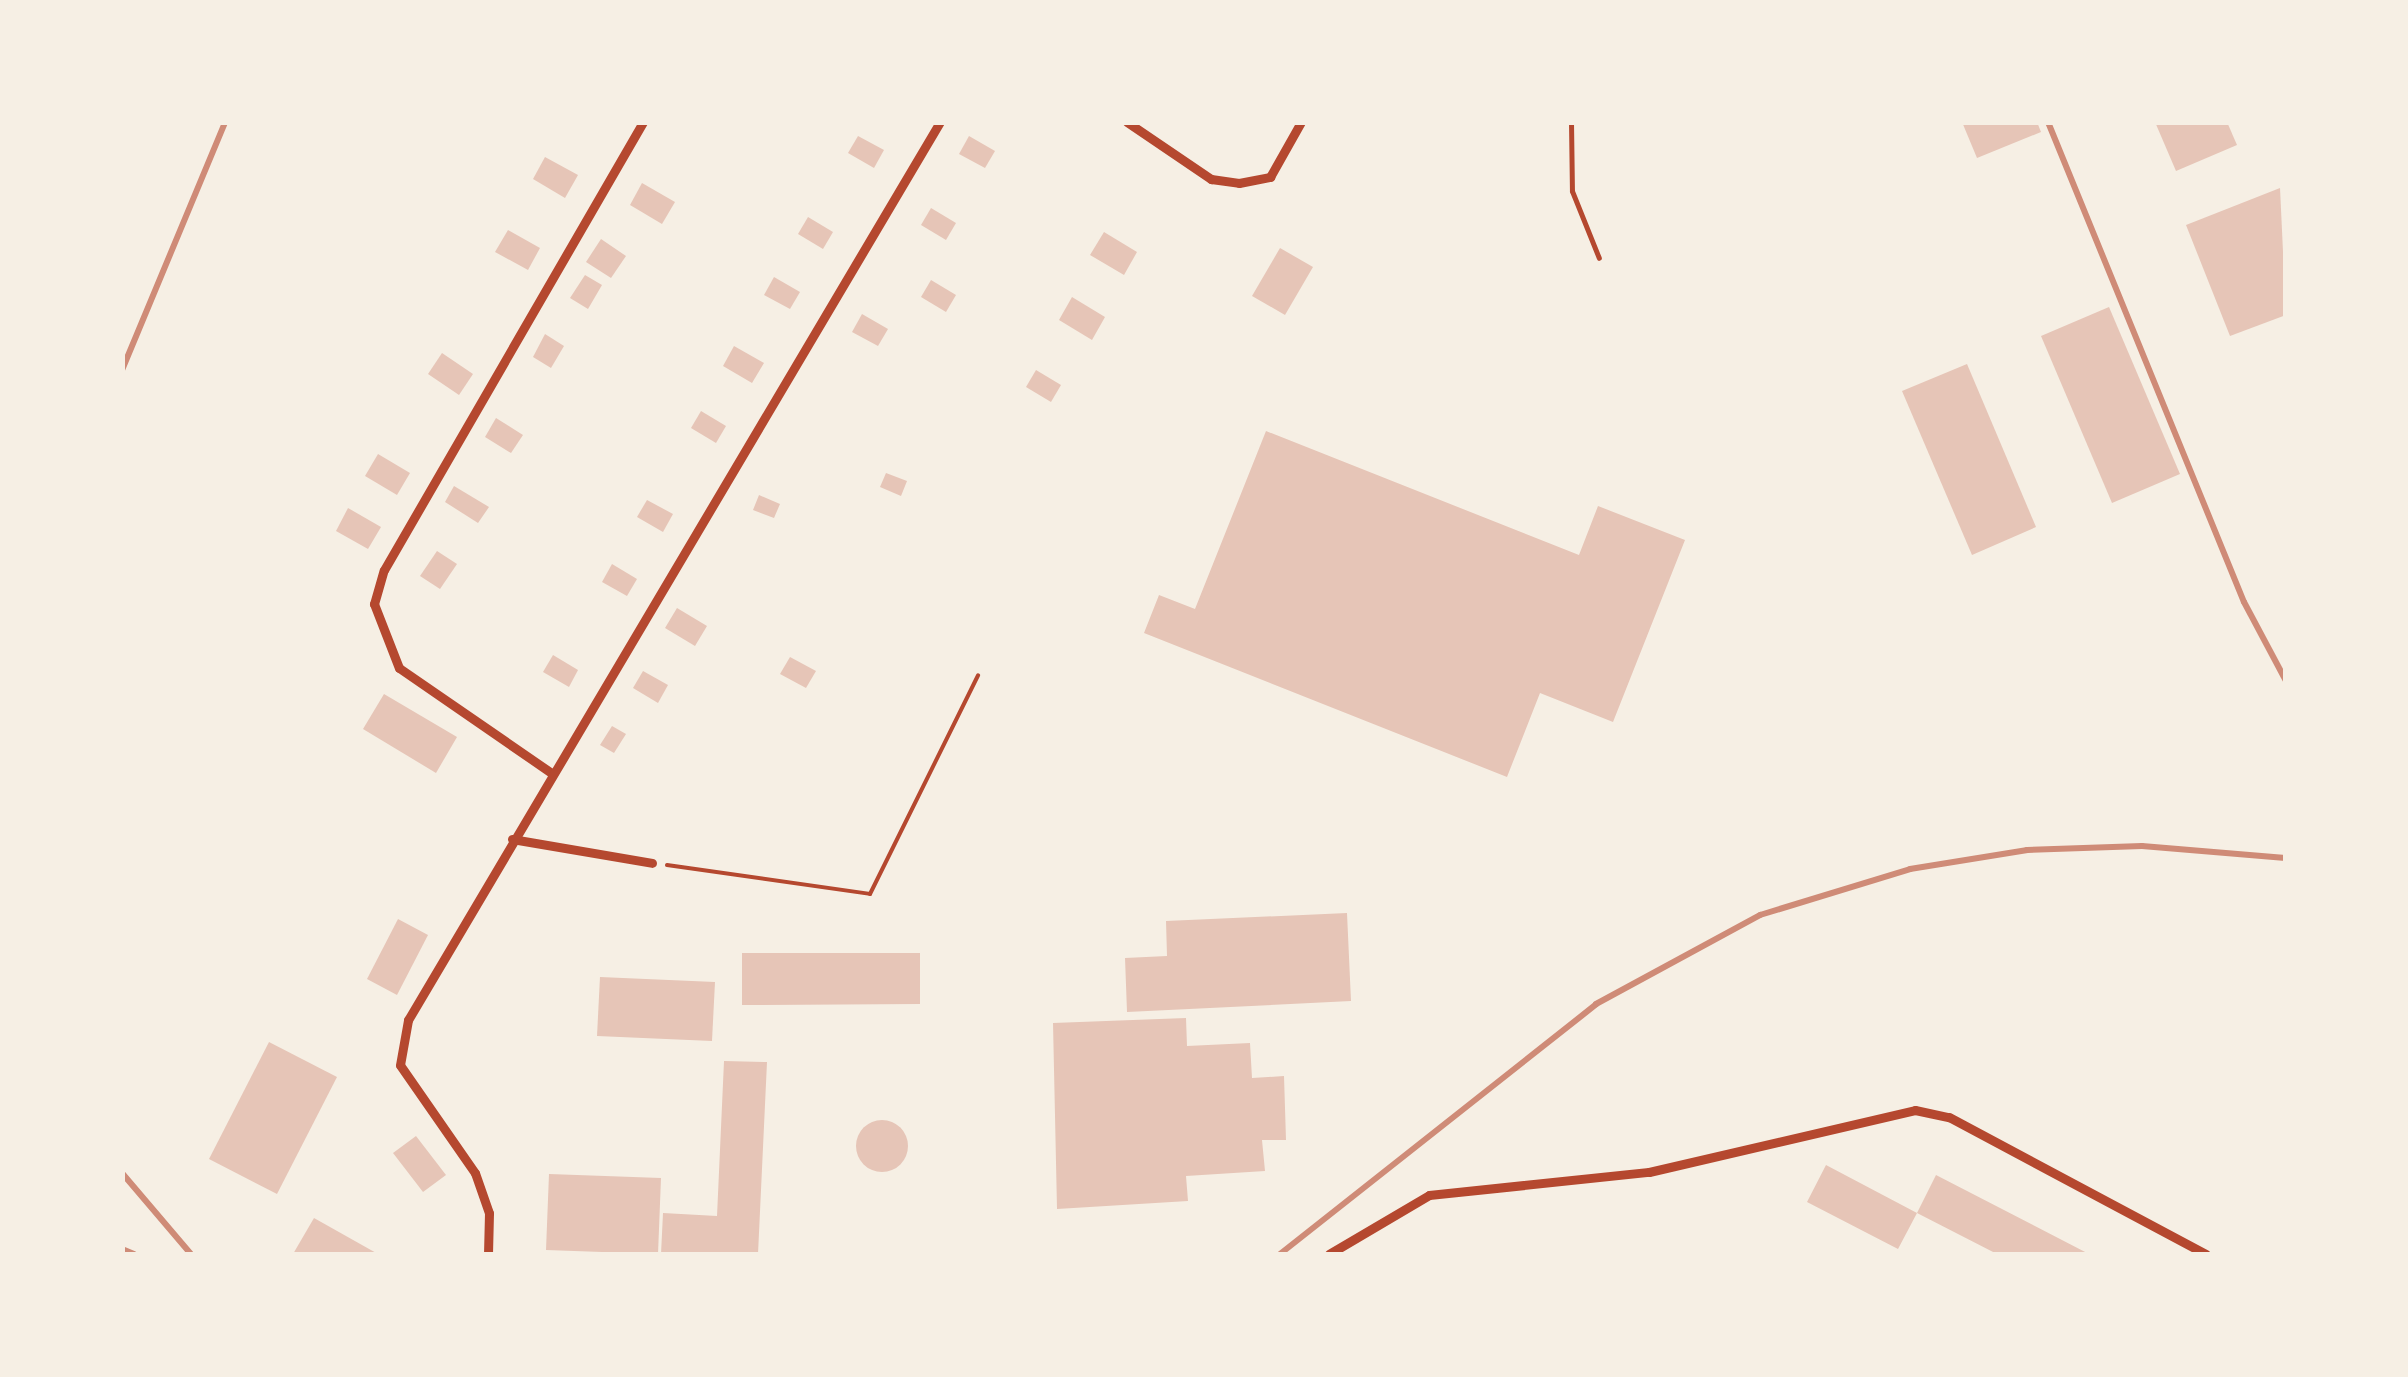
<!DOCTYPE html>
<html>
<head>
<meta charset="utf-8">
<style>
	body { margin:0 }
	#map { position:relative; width:2408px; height:1377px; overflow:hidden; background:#f6efe4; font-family:"Work Sans",sans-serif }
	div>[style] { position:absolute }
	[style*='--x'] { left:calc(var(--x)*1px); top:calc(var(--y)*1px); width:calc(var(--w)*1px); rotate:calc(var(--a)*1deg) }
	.building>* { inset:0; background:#e6c5b7 }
	.round { border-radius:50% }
	.path>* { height:4px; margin:-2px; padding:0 2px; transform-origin:2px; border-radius:2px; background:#b5482f }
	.service>* { height:5px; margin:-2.5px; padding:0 2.5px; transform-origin:2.5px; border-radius:2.5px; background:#b5482f }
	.minor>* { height:9px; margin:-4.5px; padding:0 4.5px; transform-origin:4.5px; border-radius:4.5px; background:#b5482f }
	.rail>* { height:6px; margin:-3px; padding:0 3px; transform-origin:3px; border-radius:3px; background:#cf8b77 }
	span { translate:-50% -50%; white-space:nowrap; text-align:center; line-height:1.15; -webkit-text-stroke:9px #f6efe4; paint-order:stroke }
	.frame { position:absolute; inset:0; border:125px solid #f6efe4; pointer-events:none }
</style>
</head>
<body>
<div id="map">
	<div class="building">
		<i style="clip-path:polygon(1962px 122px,2037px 122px,2041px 132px,1977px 158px)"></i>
		<i style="clip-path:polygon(2155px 122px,2227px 122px,2237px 145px,2176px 171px)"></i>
		<i style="clip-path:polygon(858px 136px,884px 150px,874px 168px,848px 153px)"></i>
		<i style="clip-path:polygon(969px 136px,995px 151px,985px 168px,959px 154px)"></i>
		<i style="clip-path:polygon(545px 157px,578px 175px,565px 198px,533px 179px)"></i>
		<i style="clip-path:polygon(642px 183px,675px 202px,662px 224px,630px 205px)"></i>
		<i style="clip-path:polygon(2280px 188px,2286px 315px,2230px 336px,2186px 225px)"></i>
		<i style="clip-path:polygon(931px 208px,956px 223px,946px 240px,921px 225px)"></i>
		<i style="clip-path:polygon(808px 217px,833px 232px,823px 249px,798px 234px)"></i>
		<i style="clip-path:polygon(508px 230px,540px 248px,528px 270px,495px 252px)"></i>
		<i style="clip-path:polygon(1104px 232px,1137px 252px,1124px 275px,1090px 255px)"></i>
		<i style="clip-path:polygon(601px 239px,626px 256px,611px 278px,586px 262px)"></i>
		<i style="clip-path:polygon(1280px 248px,1313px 267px,1285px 315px,1252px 296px)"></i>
		<i style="clip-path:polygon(585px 275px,602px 285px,588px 309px,570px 298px)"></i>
		<i style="clip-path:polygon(774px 277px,800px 292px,790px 309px,764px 295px)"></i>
		<i style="clip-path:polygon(931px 280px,956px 295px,946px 312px,921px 297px)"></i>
		<i style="clip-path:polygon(1072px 297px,1105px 317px,1092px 340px,1059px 320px)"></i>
		<i style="clip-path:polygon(2109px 307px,2180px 474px,2112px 503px,2041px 336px)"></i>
		<i style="clip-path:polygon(862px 314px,888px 329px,878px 346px,852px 332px)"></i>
		<i style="clip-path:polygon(545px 334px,564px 346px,551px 368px,533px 357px)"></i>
		<i style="clip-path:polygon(734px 346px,764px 363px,752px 383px,723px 366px)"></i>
		<i style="clip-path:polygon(442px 353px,473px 374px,459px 395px,428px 374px)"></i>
		<i style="clip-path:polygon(1967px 364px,2036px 527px,1972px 555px,1902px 391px)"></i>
		<i style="clip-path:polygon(1036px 370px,1061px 385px,1051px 402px,1026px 387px)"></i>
		<i style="clip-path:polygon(701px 411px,726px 426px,716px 443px,691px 428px)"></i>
		<i style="clip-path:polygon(496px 418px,523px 435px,511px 453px,485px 437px)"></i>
		<i style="clip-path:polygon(1266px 431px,1579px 555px,1598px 506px,1685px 540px,1613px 722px,1540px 693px,1507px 777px,1144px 633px,1159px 595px,1195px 609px)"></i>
		<i style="clip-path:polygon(378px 454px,410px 473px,397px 495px,365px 476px)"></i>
		<i style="clip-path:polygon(886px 473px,907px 481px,901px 496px,880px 487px)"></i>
		<i style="clip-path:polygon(454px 486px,489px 507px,478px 523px,445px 502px)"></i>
		<i style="clip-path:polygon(759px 495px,780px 504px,774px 518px,753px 510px)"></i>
		<i style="clip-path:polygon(647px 500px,673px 514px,663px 532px,637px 517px)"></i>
		<i style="clip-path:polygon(348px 508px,381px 527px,368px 549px,336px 531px)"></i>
		<i style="clip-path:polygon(437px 551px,457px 564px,440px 589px,420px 576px)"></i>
		<i style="clip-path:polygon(612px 564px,637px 579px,627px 596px,602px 582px)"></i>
		<i style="clip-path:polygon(677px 608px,707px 626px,695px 646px,665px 628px)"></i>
		<i style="clip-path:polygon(553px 655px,578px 670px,569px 687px,543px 672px)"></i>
		<i style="clip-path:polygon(790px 657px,816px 671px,806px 688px,780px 674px)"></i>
		<i style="clip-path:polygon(643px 671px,668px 685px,658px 703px,633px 688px)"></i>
		<i style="clip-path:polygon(384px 694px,457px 737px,436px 773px,363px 729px)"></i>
		<i style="clip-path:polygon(612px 726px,626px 734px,614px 753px,600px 745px)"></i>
		<i style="clip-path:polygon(1347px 913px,1351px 1001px,1127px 1012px,1125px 958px,1167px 956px,1166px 921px)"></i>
		<i style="clip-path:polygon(398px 919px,428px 935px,397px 995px,367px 979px)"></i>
		<i style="clip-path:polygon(742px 953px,920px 953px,920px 1004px,742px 1005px)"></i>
		<i style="clip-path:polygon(600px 977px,715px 982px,712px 1041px,597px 1036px)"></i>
		<i style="clip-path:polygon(1186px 1018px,1187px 1046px,1250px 1043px,1252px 1078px,1284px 1076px,1286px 1140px,1262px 1140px,1265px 1171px,1186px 1176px,1188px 1201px,1057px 1209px,1053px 1023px)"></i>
		<i style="clip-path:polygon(269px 1042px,337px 1077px,277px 1194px,209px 1159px)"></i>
		<i style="clip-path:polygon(724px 1061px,767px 1062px,758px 1254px,661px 1254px,663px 1213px,717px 1216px)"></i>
		<i class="round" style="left:856px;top:1120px;width:52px;height:52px"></i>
		<i style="clip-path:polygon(416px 1136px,446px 1175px,423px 1192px,393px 1153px)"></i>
		<i style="clip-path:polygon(1826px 1165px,1917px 1213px,1936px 1175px,2089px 1254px,1997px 1254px,1917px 1213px,1898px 1249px,1807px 1202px)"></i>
		<i style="clip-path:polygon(549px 1174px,661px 1178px,658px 1254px,546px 1250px)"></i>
		<i style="clip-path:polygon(314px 1218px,378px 1254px,293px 1254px)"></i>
	</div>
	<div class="path">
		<i style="--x:667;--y:865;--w:205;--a:8.1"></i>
		<i style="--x:870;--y:894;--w:244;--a:-63.7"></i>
	</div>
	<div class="service">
		<i style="--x:1571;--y:122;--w:69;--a:89.2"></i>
		<i style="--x:1572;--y:191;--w:72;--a:68.1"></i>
	</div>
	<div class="minor">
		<i style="--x:1127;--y:122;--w:102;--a:34.2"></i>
		<i style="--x:1211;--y:179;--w:28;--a:8"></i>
		<i style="--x:1239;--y:183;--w:32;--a:-11"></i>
		<i style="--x:1270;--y:177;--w:63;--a:-60.6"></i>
		<i style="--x:550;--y:772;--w:183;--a:-145.4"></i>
		<i style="--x:399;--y:668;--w:69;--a:-111.3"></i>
		<i style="--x:374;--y:604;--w:35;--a:-74"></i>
		<i style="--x:384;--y:570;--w:517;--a:-59.97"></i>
		<i style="--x:512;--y:839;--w:142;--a:9.7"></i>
		<i style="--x:488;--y:1254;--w:41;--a:-88.6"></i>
		<i style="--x:489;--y:1213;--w:42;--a:-109.3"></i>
		<i style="--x:475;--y:1173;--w:131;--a:-124.8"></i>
		<i style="--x:400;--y:1065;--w:46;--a:-79.9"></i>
		<i style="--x:408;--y:1020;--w:1044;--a:-59.36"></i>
		<i style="--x:1329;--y:1254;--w:116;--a:-30.5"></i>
		<i style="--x:1429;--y:1195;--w:221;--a:-6"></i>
		<i style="--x:1649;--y:1172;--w:273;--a:-13.1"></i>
		<i style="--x:1915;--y:1110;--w:35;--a:12"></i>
		<i style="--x:1949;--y:1117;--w:291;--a:28.1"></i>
	</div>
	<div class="rail">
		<i style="--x:2048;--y:122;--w:518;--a:67.79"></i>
		<i style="--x:2244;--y:602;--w:89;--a:62"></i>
		<i style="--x:122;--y:370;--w:269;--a:-67.4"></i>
		<i style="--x:122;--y:1173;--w:106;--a:49.6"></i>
		<i style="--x:122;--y:1249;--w:13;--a:23"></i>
		<i style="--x:1280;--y:1254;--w:403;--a:-38.3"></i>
		<i style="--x:1596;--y:1004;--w:187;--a:-28.5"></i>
		<i style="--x:1760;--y:915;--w:157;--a:-17"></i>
		<i style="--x:1910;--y:869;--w:119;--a:-9.2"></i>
		<i style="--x:2027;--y:850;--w:115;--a:-2"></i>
		<i style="--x:2142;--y:846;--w:144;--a:4.8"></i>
	</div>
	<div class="frame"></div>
</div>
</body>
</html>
